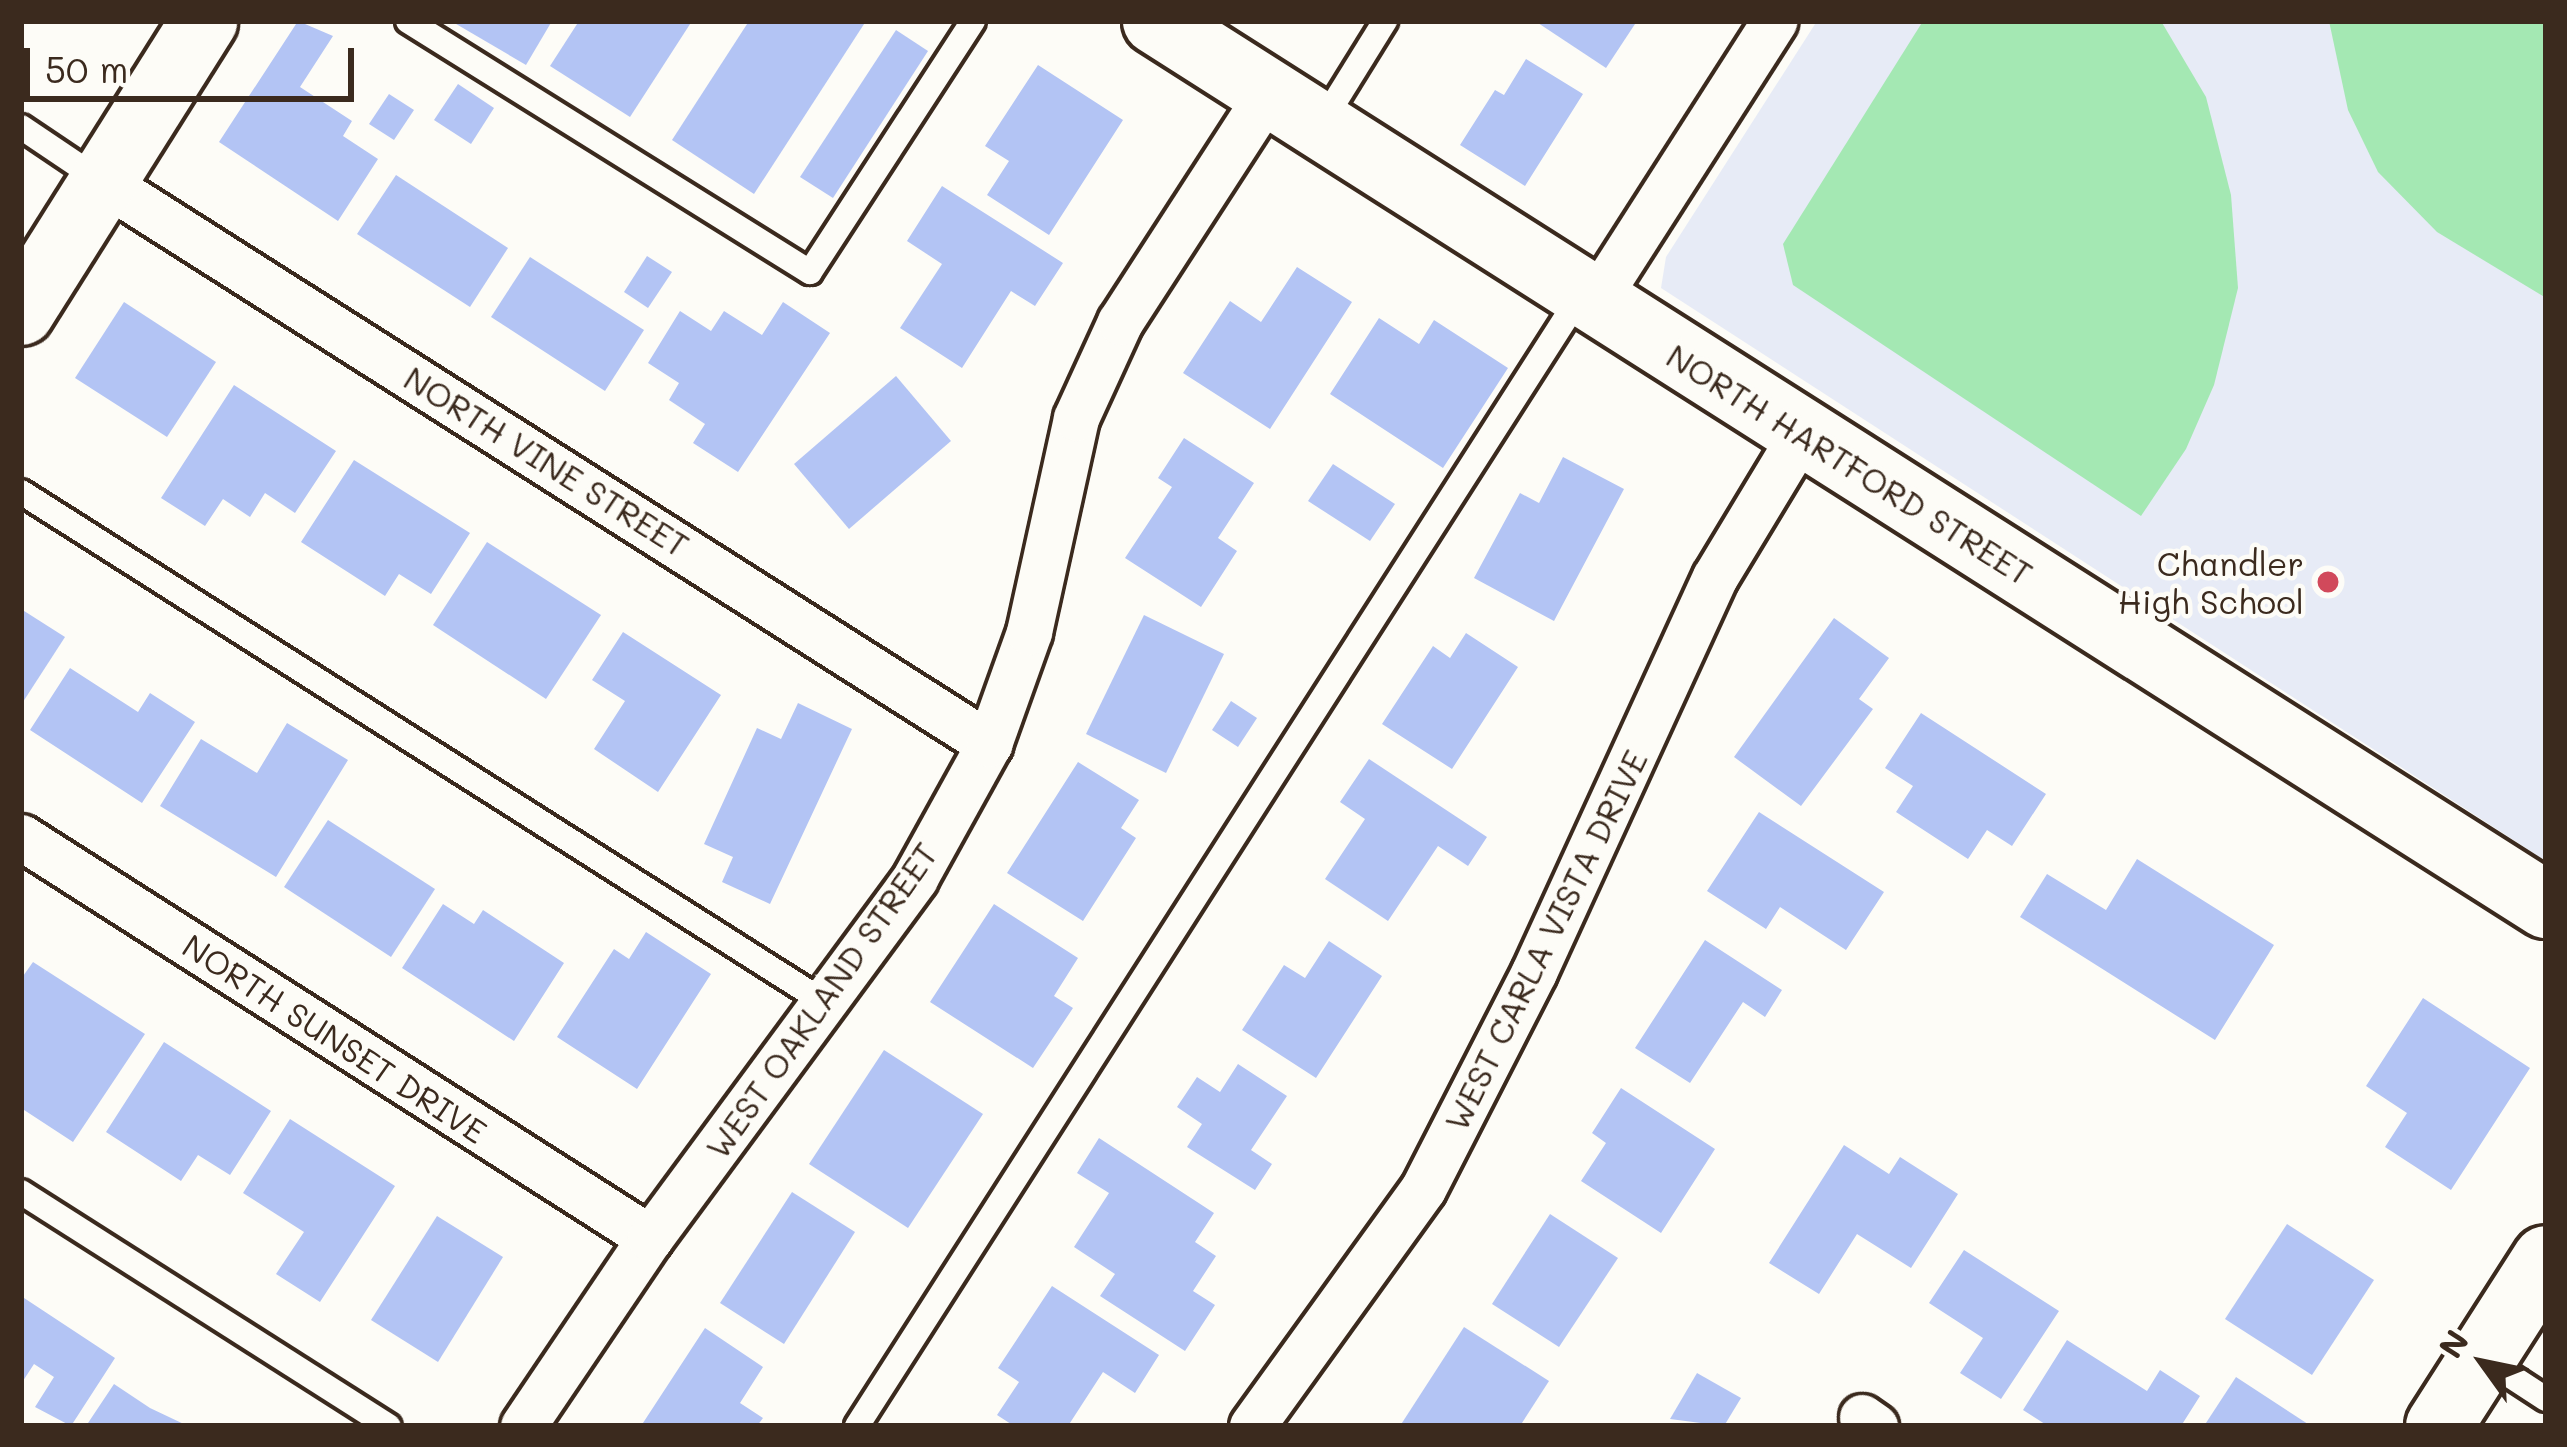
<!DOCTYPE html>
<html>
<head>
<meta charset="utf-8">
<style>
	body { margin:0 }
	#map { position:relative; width:2567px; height:1447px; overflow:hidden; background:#fdfcf7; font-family:Mali,sans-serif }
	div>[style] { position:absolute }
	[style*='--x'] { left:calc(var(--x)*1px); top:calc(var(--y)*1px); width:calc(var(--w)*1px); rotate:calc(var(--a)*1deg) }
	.built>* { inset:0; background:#e7ebf6 }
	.green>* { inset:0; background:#a4e8b3 }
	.building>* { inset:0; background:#b3c4f4 }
	.roads { filter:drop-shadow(3px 0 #3b2a1e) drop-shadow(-3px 0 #3b2a1e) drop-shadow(0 3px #3b2a1e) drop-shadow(0 -3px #3b2a1e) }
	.lane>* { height:24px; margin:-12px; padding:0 12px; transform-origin:12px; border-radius:12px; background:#fdfcf7 }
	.street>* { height:45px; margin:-22.5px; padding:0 22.5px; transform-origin:22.5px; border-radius:22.5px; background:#fdfcf7 }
	.secondary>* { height:66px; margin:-33px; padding:0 33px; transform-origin:33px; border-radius:33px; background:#fdfcf7 }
	.dots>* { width:33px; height:33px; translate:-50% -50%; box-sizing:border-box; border:6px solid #fdfcf7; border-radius:50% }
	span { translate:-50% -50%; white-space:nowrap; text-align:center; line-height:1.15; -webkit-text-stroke:9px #fdfcf7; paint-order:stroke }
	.street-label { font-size:33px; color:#3b2a1e }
	.poi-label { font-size:33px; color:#3b2a1e }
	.right { translate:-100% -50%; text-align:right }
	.frame { position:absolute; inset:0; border:24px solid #3b2a1e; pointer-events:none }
	.north { position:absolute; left:2423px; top:1303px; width:120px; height:120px; -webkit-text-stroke:9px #fdfcf7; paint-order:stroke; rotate:303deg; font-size:33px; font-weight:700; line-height:48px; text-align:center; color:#3b2a1e }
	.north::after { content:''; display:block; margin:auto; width:42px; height:54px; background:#3b2a1e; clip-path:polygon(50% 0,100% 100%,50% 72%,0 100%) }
	.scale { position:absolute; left:24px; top:48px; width:330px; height:54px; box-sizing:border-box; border:6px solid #3b2a1e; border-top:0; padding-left:15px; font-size:36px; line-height:42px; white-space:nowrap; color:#3b2a1e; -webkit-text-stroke:9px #fdfcf7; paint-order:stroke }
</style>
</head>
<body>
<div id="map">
	<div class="built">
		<i style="clip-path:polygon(1817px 21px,2546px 21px,2546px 861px,1661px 288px,1666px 257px)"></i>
	</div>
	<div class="green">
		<i style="clip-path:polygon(1923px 21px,2161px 21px,2206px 97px,2231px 195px,2238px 288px,2214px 385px,2186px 449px,2141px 516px,1793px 285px,1783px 244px)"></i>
		<i style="clip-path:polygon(2329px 21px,2546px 21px,2546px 298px,2437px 232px,2378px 172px,2348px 110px)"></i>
	</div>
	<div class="building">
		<i style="clip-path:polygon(298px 21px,333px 36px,300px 87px,352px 121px,343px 136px,378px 159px,338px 221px,219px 142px)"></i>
		<i style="clip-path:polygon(451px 21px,552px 21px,526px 65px)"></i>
		<i style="clip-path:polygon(579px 21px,692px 21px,630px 117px,550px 66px)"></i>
		<i style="clip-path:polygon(749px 21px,866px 21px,754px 194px,672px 140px)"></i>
		<i style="clip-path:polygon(1535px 21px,1637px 21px,1606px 68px)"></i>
		<i style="clip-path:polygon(896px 30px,928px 51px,833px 198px,800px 177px)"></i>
		<i style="clip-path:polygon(1526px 59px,1583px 94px,1525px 186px,1460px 145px,1495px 90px,1504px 95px)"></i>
		<i style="clip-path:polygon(1038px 65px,1123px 120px,1049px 235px,987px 195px,1009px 161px,985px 146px)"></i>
		<i style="clip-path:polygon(458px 84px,494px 108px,471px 144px,434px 120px)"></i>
		<i style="clip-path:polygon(389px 94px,414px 110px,394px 140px,369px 124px)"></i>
		<i style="clip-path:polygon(396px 175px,508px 248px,470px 307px,357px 234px)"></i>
		<i style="clip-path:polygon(942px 186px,1063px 263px,1035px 306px,1011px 291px,962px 368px,900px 328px,942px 264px,907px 241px)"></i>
		<i style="clip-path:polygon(647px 256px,672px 272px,648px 308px,624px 292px)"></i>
		<i style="clip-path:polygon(530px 257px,644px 330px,605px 391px,491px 317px)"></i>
		<i style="clip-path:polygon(1297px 267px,1352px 302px,1270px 429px,1183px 373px,1230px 301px,1261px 322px)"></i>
		<i style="clip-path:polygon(124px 302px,216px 362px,167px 437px,75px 378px)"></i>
		<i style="clip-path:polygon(783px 302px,830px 333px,738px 472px,693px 443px,705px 424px,669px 400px,679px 383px,648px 363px,680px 311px,711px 331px,724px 311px,762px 335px)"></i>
		<i style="clip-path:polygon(1379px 318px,1419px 344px,1434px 320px,1508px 368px,1443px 468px,1330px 394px)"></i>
		<i style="clip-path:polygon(896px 376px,951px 441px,849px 529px,794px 464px)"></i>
		<i style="clip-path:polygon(234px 385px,336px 451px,295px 513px,265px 493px,250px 517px,223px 499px,205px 526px,161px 498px)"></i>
		<i style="clip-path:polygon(1184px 438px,1254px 483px,1218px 538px,1237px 551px,1201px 607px,1125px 558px,1172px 487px,1158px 478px)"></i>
		<i style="clip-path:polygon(1563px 457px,1624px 489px,1554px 621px,1474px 578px,1520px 493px,1539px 503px)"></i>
		<i style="clip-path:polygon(354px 460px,470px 533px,431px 594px,399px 574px,385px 596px,301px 542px)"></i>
		<i style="clip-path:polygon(1333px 464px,1395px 504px,1370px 541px,1308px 501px)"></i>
		<i style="clip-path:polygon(487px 542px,601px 615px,546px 699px,433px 625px)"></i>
		<i style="clip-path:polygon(21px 609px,65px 637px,21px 705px)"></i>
		<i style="clip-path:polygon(1144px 615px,1224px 654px,1166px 773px,1086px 734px)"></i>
		<i style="clip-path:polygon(1834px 618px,1889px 658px,1859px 699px,1873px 709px,1801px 806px,1734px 757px)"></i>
		<i style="clip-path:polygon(623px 632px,721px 695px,658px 792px,594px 749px,625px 701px,592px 680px)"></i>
		<i style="clip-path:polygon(1466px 633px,1518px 667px,1452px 769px,1382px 724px,1433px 646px,1450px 658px)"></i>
		<i style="clip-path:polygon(70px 668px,138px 712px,150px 693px,195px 722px,142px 803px,30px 730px)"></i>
		<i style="clip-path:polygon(1231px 701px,1257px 718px,1238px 747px,1212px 730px)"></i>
		<i style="clip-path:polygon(798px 703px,852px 729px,770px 904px,722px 882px,733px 857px,704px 844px,757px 728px,781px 739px)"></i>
		<i style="clip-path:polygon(1921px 713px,2046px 794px,2012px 846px,1987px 830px,1968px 859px,1896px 812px,1913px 786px,1885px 768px)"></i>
		<i style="clip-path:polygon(287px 723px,348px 760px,276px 877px,160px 806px,201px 739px,257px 773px)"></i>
		<i style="clip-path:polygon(1369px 759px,1487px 837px,1468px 866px,1438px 846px,1388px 921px,1325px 879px,1365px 819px,1340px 802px)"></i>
		<i style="clip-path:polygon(1078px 762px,1139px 800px,1121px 828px,1136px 838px,1083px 921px,1007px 873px)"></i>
		<i style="clip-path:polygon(1759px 812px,1884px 892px,1846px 950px,1780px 907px,1766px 929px,1707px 891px)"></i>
		<i style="clip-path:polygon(328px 820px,435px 889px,391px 957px,284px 887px)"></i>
		<i style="clip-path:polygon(2137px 859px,2274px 945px,2215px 1040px,2020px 917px,2047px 874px,2106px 910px)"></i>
		<i style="clip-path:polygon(443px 904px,474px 924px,483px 910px,564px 963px,514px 1041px,402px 968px)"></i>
		<i style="clip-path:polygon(994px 904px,1078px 958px,1054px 996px,1073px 1008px,1033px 1068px,930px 1002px)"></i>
		<i style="clip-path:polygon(646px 932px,711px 974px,637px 1089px,557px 1037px,614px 949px,629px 959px)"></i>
		<i style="clip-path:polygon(1705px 940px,1782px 990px,1765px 1017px,1743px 1002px,1690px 1083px,1635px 1048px)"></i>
		<i style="clip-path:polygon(1329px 941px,1382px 976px,1316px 1078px,1242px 1030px,1284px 965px,1305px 978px)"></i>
		<i style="clip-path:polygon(33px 962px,145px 1034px,73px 1142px,21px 1108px,21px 979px)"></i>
		<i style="clip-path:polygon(2423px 998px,2530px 1068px,2451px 1190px,2385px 1147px,2407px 1113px,2366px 1086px)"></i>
		<i style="clip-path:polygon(164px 1042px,271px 1111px,230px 1175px,198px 1155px,181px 1181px,106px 1132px)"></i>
		<i style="clip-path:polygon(884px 1050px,983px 1114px,908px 1228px,809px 1164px)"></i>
		<i style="clip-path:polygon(1238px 1064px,1287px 1096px,1251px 1150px,1272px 1164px,1255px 1190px,1187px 1147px,1202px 1124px,1177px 1107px,1197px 1077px,1220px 1092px)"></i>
		<i style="clip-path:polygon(1621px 1088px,1715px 1149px,1661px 1233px,1581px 1181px,1606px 1143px,1592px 1133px)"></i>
		<i style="clip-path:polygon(290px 1119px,395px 1186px,320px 1302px,276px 1274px,304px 1232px,243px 1193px)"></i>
		<i style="clip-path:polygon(1099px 1138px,1214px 1213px,1195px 1242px,1216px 1256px,1193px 1291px,1215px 1305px,1185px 1351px,1100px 1296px,1115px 1274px,1074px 1247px,1109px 1193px,1077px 1173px)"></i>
		<i style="clip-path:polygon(1844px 1145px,1889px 1174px,1900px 1157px,1958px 1194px,1911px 1268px,1857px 1234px,1819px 1294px,1769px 1263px)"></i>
		<i style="clip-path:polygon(792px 1192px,855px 1232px,784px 1344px,720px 1303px)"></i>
		<i style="clip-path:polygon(1550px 1214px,1618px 1258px,1559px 1347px,1492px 1304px)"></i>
		<i style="clip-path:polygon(437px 1216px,503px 1257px,438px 1362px,371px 1320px)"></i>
		<i style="clip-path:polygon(2287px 1224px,2374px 1280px,2312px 1375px,2225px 1319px)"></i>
		<i style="clip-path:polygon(1964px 1250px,2059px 1311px,2001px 1399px,1960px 1373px,1983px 1338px,1929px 1303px)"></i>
		<i style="clip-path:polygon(1052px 1286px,1159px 1355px,1135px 1393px,1103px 1372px,1068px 1426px,1014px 1426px,997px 1415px,1019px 1382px,998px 1368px)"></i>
		<i style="clip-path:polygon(21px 1296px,115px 1358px,71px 1426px,35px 1407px,54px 1377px,34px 1364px,21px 1384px)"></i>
		<i style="clip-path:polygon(1464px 1327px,1549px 1381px,1520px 1426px,1400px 1426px)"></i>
		<i style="clip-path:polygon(705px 1328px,763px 1367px,740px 1403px,763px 1418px,757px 1426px,641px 1426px)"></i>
		<i style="clip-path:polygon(2067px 1340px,2147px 1391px,2160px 1370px,2200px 1396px,2181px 1426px,2048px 1426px,2023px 1410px)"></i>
		<i style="clip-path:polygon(1697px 1373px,1741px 1398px,1724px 1426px,1670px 1419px)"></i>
		<i style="clip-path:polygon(2236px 1377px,2311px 1426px,2204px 1426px)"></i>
		<i style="clip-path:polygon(114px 1384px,150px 1408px,188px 1426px,86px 1426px)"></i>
	</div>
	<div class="roads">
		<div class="lane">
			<i style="--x:408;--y:21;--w:474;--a:32"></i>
			<i style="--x:810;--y:272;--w:299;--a:-57"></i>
			<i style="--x:1323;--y:121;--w:118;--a:-58.2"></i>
			<i style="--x:21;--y:127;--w:95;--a:33.9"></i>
			<i style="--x:21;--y:492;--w:951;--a:32.42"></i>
			<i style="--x:21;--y:1192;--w:436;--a:32.5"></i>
			<i style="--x:2483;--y:1358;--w:75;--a:33.1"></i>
			<i style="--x:857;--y:1426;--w:1342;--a:-57.39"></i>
		</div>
		<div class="street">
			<i style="--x:102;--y:181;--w:1051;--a:32.4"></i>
			<i style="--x:1594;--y:303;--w:335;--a:-57.4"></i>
			<i style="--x:21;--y:837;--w:746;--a:32.52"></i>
			<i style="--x:1862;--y:1417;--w:16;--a:35"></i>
			<i style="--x:523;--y:1426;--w:227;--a:-56"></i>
			<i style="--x:650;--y:1238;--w:447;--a:-53.6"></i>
			<i style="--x:915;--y:878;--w:153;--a:-61.1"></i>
			<i style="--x:989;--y:744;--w:119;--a:-70.3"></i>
			<i style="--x:1029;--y:632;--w:219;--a:-77.6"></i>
			<i style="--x:1076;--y:418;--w:106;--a:-65.4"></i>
			<i style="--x:1120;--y:322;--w:274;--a:-57.1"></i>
			<i style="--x:1252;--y:1426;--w:292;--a:-54.2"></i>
			<i style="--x:1423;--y:1189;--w:244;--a:-62.9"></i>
			<i style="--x:1534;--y:972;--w:434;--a:-65.4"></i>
			<i style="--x:1715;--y:577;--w:168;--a:-58.9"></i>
		</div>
		<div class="secondary">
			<i style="--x:1156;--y:21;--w:1647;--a:32.46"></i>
			<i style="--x:21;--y:312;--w:344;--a:-57.8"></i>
			<i style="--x:2439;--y:1426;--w:198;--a:-57.4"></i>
		</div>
	</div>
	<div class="dots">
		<i style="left:2328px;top:582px;background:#d1495b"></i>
	</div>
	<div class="street-label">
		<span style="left:547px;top:461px;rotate:32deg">NORTH VINE STREET</span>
		<span style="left:1850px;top:464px;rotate:32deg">NORTH HARTFORD STREET</span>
		<span style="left:1545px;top:940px;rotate:-64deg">WEST CARLA VISTA DRIVE</span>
		<span style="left:821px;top:1000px;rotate:-55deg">WEST OAKLAND STREET</span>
		<span style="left:335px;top:1038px;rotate:33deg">NORTH SUNSET DRIVE</span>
	</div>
	<div class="poi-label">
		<span class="right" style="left:2304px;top:582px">Chandler<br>High School</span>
	</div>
	<div class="frame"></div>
	<div class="north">N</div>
	<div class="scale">50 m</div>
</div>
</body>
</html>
